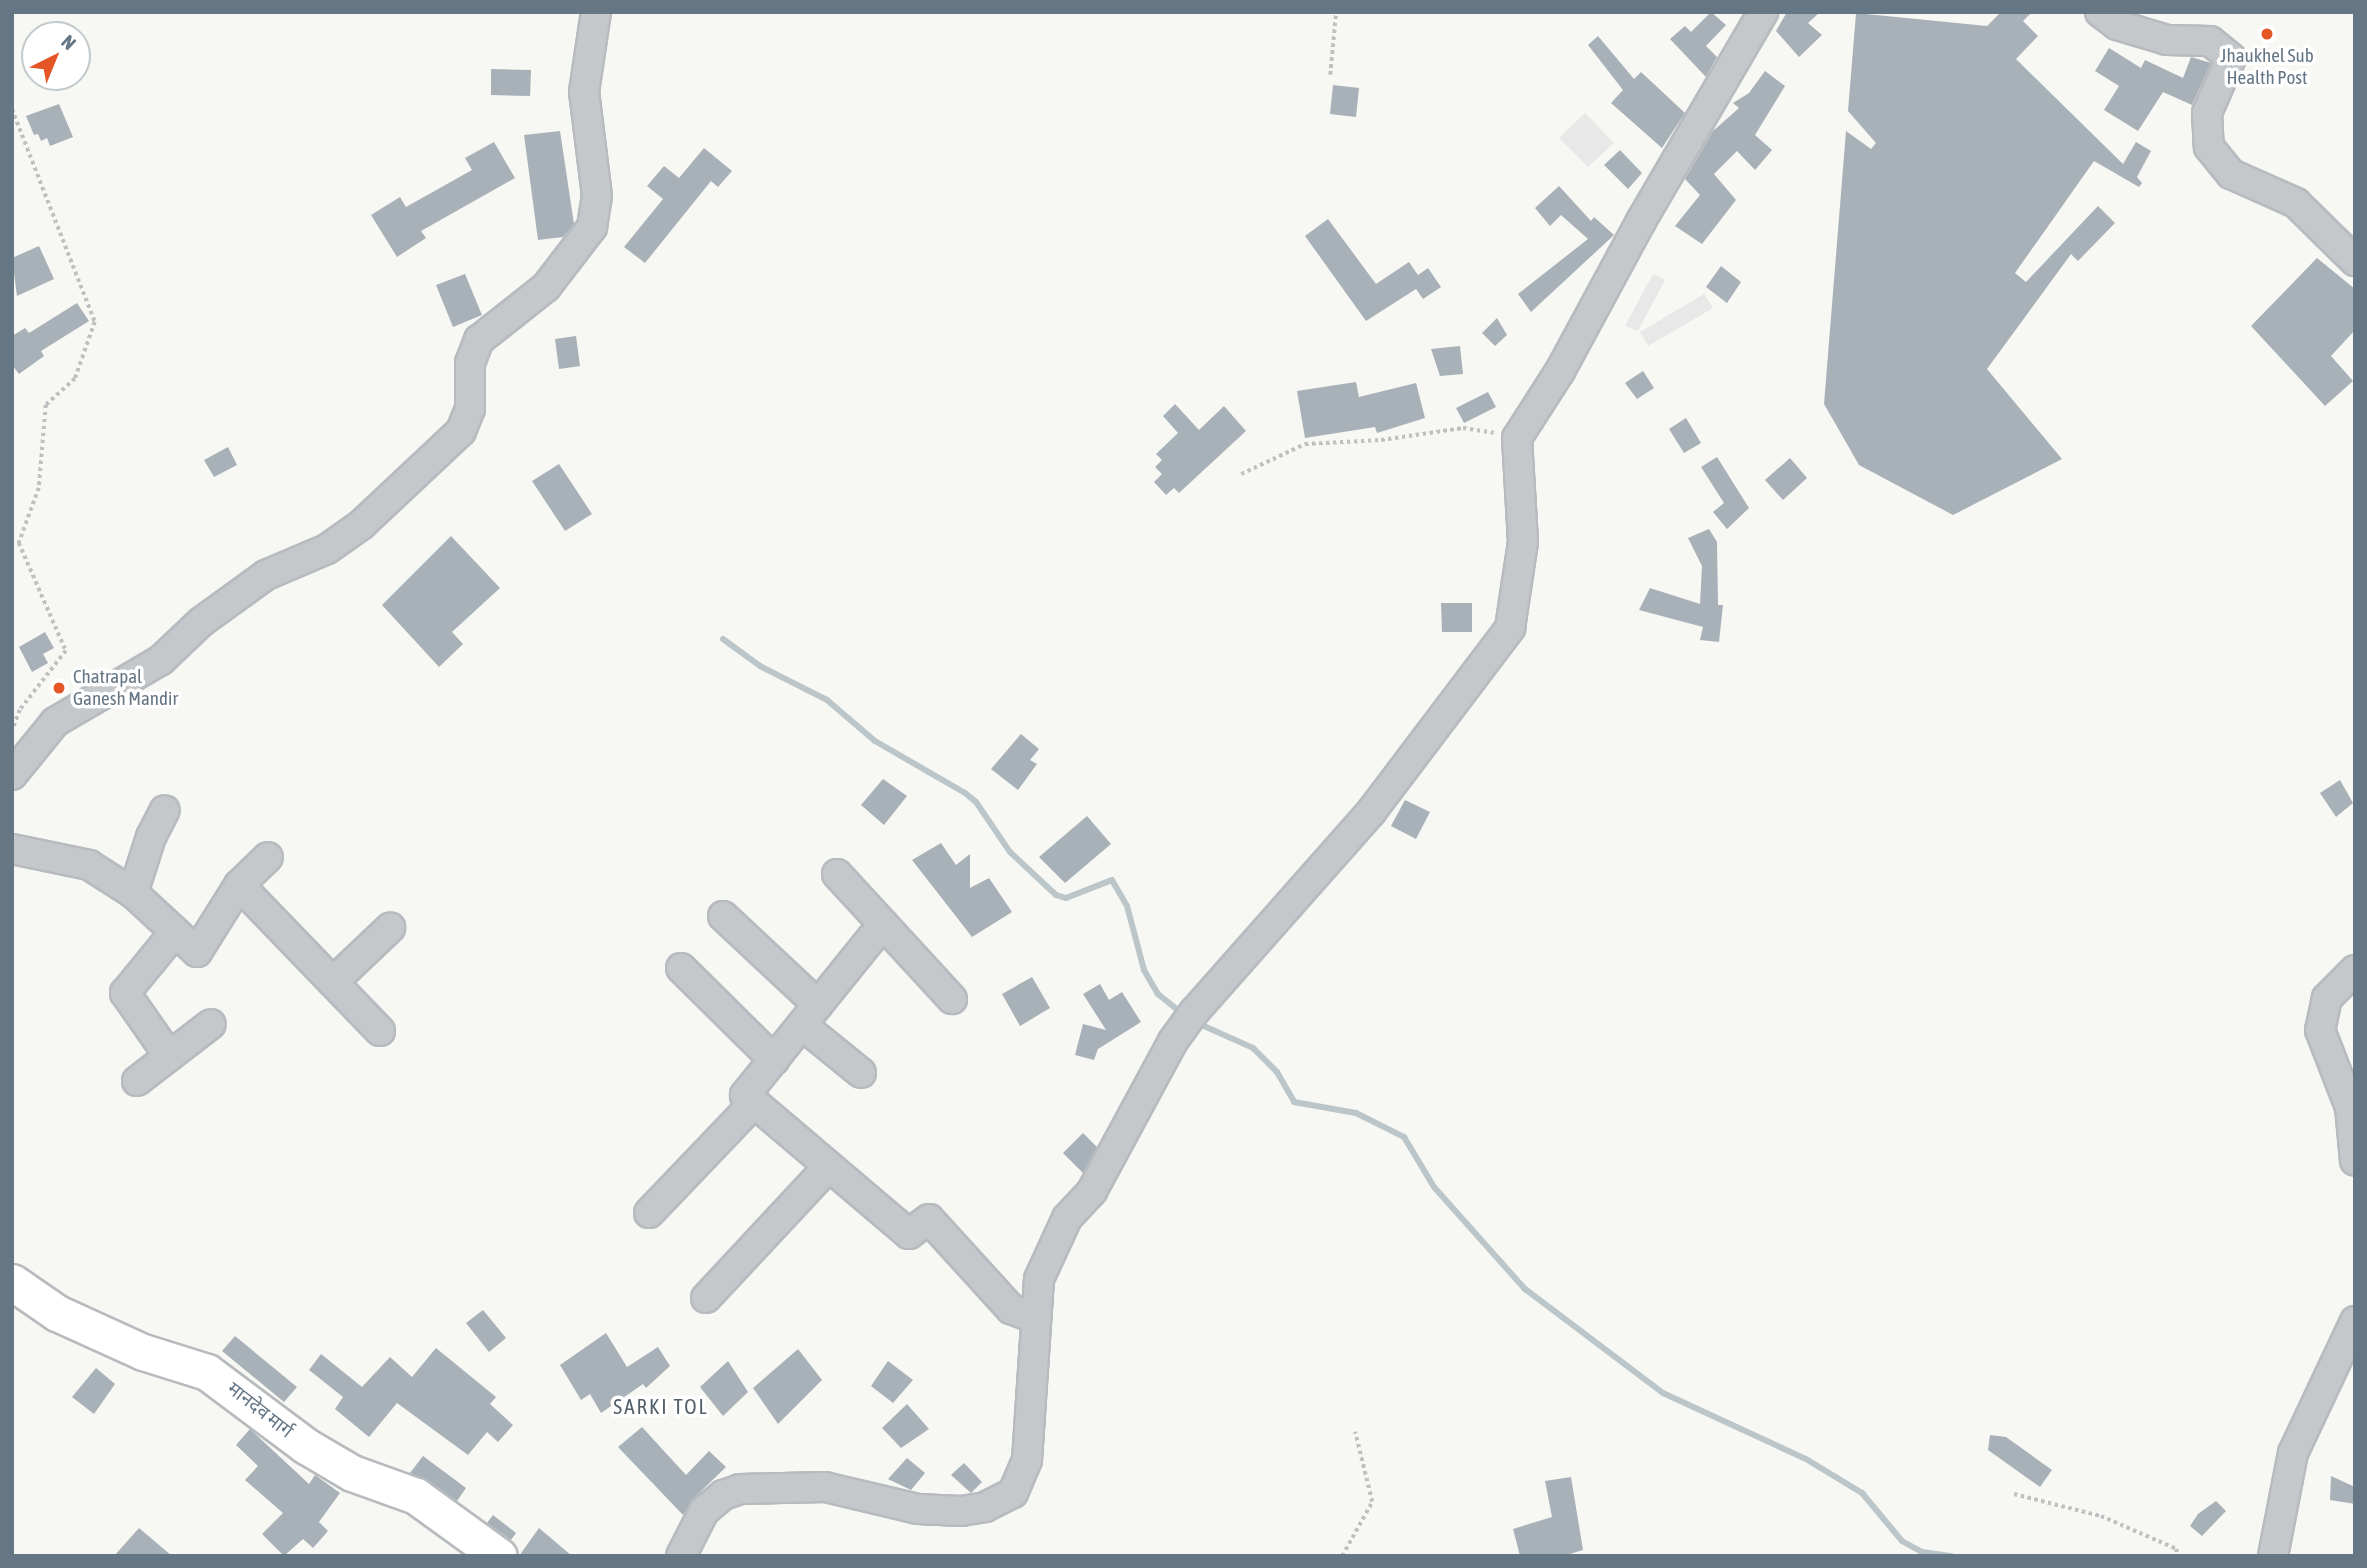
<!DOCTYPE html>
<html>
<head>
<meta charset="utf-8">
<style>
	body { margin:0 }
	#map { position:relative; width:2367px; height:1568px; overflow:hidden; background:#f7f7f3; font-family:"Asap Condensed","Noto Sans Devanagari",sans-serif }
	div>[style] { position:absolute }
	[style*='--x'] { left:calc(var(--x)*1px); top:calc(var(--y)*1px); width:calc(var(--w)*1px); rotate:calc(var(--a)*1deg) }
	.built>* { inset:0; background:#e7e8e7 }
	.stream>* { height:6px; margin:-3px; padding:0 3px; transform-origin:3px; border-radius:3px; background:#bbc6ca }
	.building>* { inset:0; background:#a8b1b7 }
	.path>* { height:3.5px; margin-top:-1.75px; transform-origin:0; background:repeating-linear-gradient(90deg,#bec0c2 0 3.5px,transparent 0 7px) }
	.roads { filter:drop-shadow(2px 0 #b7bbbf) drop-shadow(-2px 0 #b7bbbf) drop-shadow(0 2px #b7bbbf) drop-shadow(0 -2px #b7bbbf) }
	.minor>* { height:28px; margin:-14px; padding:0 14px; transform-origin:14px; border-radius:14px; background:#c4c8cb }
	.major>* { height:35px; margin:-17.5px; padding:0 17.5px; transform-origin:17.5px; border-radius:17.5px; background:#fff }
	.dots>* { width:19px; height:19px; translate:-50% -50%; box-sizing:border-box; border:4px solid #fff; border-radius:50% }
	span { translate:-50% -50%; white-space:nowrap; text-align:center; line-height:1.15; -webkit-text-stroke:7px #fff; paint-order:stroke }
	.poi-label { font-size:19px; color:#657685 }
	.left { translate:0 -50%; text-align:left }
	.street-label { font-size:19px; color:#657685 }
	.neighbourhood-label { font-size:21px; color:#535f6a; letter-spacing:2px }
	.frame { position:absolute; inset:0; border:14px solid #657685; pointer-events:none }
	.north { position:absolute; left:21px; top:21px; width:70px; height:70px; box-sizing:border-box; background:#fff; border:2px solid #c1c8ce; border-radius:50%; rotate:43deg; font-size:19px; font-weight:700; line-height:28px; text-align:center; color:#657685 }
	.north::after { content:''; display:block; margin:auto; width:24px; height:32px; background:#e45626; clip-path:polygon(50% 0,100% 100%,50% 72%,0 100%) }
</style>
</head>
<body>
<div id="map">
	<div class="built">
		<i style="clip-path:polygon(1585px 113px,1614px 143px,1588px 167px,1559px 138px)"></i>
		<i style="clip-path:polygon(1653px 274px,1665px 280px,1638px 331px,1625px 326px)"></i>
		<i style="clip-path:polygon(1704px 294px,1713px 308px,1648px 346px,1640px 332px)"></i>
	</div>
	<div class="stream">
		<i style="--x:723;--y:639;--w:46;--a:36.1"></i>
		<i style="--x:760;--y:666;--w:75;--a:26.9"></i>
		<i style="--x:827;--y:700;--w:63;--a:40.5"></i>
		<i style="--x:875;--y:741;--w:104;--a:30"></i>
		<i style="--x:965;--y:793;--w:14;--a:39"></i>
		<i style="--x:976;--y:802;--w:60;--a:55.8"></i>
		<i style="--x:1010;--y:852;--w:63;--a:43.1"></i>
		<i style="--x:1056;--y:895;--w:10;--a:17"></i>
		<i style="--x:1066;--y:898;--w:49;--a:-21.4"></i>
		<i style="--x:1112;--y:880;--w:30;--a:60"></i>
		<i style="--x:1127;--y:906;--w:66;--a:75.1"></i>
		<i style="--x:1144;--y:970;--w:28;--a:60"></i>
		<i style="--x:1158;--y:994;--w:32;--a:39"></i>
		<i style="--x:1195;--y:1022;--w:64;--a:24.1"></i>
		<i style="--x:1253;--y:1048;--w:34;--a:45"></i>
		<i style="--x:1277;--y:1072;--w:34;--a:60"></i>
		<i style="--x:1294;--y:1102;--w:63;--a:10.1"></i>
		<i style="--x:1356;--y:1113;--w:54;--a:26.6"></i>
		<i style="--x:1404;--y:1137;--w:58;--a:59"></i>
		<i style="--x:1434;--y:1187;--w:137;--a:48.3"></i>
		<i style="--x:1525;--y:1289;--w:173;--a:37"></i>
		<i style="--x:1663;--y:1393;--w:157;--a:24.8"></i>
		<i style="--x:1806;--y:1459;--w:66;--a:31.3"></i>
		<i style="--x:1862;--y:1493;--w:62;--a:50.2"></i>
		<i style="--x:1902;--y:1541;--w:23;--a:29"></i>
		<i style="--x:1922;--y:1552;--w:30;--a:8"></i>
	</div>
	<div class="building">
		<i style="clip-path:polygon(1711px 12px,1726px 25px,1706px 46px,1717px 57px,1706px 77px,1670px 39px,1685px 26px,1691px 32px)"></i>
		<i style="clip-path:polygon(1787px 12px,1820px 12px,1808px 23px,1822px 35px,1799px 57px,1776px 31px)"></i>
		<i style="clip-path:polygon(2001px 12px,2032px 12px,2023px 21px,2038px 36px,2016px 59px,2123px 164px,2136px 142px,2151px 151px,2137px 177px,2142px 183px,2139px 187px,2094px 161px,2015px 273px,2026px 282px,2098px 206px,2115px 223px,2078px 261px,2071px 254px,1987px 369px,2062px 459px,1953px 515px,1859px 465px,1824px 404px,1846px 131px,1871px 149px,1876px 143px,1848px 111px,1856px 13px,1987px 26px)"></i>
		<i style="clip-path:polygon(1598px 36px,1634px 79px,1641px 72px,1685px 113px,1662px 148px,1611px 103px,1623px 90px,1588px 45px)"></i>
		<i style="clip-path:polygon(2109px 48px,2141px 68px,2145px 60px,2183px 78px,2191px 57px,2211px 63px,2192px 105px,2163px 92px,2138px 131px,2104px 110px,2119px 86px,2095px 71px)"></i>
		<i style="clip-path:polygon(491px 69px,531px 70px,530px 96px,491px 95px)"></i>
		<i style="clip-path:polygon(1765px 71px,1785px 86px,1755px 135px,1772px 150px,1755px 170px,1737px 151px,1714px 174px,1736px 200px,1702px 244px,1675px 226px,1700px 195px,1685px 179px,1713px 131px,1739px 108px,1733px 103px,1749px 93px)"></i>
		<i style="clip-path:polygon(1333px 85px,1359px 88px,1356px 117px,1330px 114px)"></i>
		<i style="clip-path:polygon(59px 104px,73px 137px,50px 146px,47px 138px,41px 141px,38px 134px,34px 135px,26px 116px)"></i>
		<i style="clip-path:polygon(560px 131px,574px 224px,563px 237px,538px 240px,524px 135px)"></i>
		<i style="clip-path:polygon(494px 142px,515px 178px,421px 231px,426px 238px,397px 257px,371px 215px,400px 197px,406px 207px,472px 170px,465px 158px)"></i>
		<i style="clip-path:polygon(704px 148px,732px 171px,718px 187px,711px 181px,645px 263px,624px 247px,663px 199px,647px 186px,664px 166px,679px 178px)"></i>
		<i style="clip-path:polygon(1620px 150px,1642px 173px,1628px 189px,1604px 165px)"></i>
		<i style="clip-path:polygon(1559px 186px,1591px 221px,1594px 217px,1614px 235px,1531px 312px,1518px 294px,1588px 239px,1561px 215px,1550px 226px,1535px 208px)"></i>
		<i style="clip-path:polygon(1328px 219px,1376px 284px,1409px 262px,1418px 275px,1428px 268px,1441px 287px,1423px 299px,1416px 289px,1366px 321px,1305px 236px)"></i>
		<i style="clip-path:polygon(39px 246px,54px 279px,17px 296px,12px 258px)"></i>
		<i style="clip-path:polygon(2317px 258px,2355px 289px,2355px 330px,2331px 356px,2353px 381px,2325px 406px,2251px 326px)"></i>
		<i style="clip-path:polygon(1721px 266px,1741px 282px,1727px 303px,1706px 287px)"></i>
		<i style="clip-path:polygon(465px 274px,482px 315px,453px 327px,436px 285px)"></i>
		<i style="clip-path:polygon(77px 303px,89px 321px,41px 351px,44px 356px,19px 374px,12px 365px,12px 336px,25px 328px,29px 333px)"></i>
		<i style="clip-path:polygon(1497px 318px,1507px 335px,1495px 346px,1482px 333px)"></i>
		<i style="clip-path:polygon(576px 336px,580px 366px,559px 369px,555px 339px)"></i>
		<i style="clip-path:polygon(1460px 346px,1463px 374px,1440px 376px,1431px 349px)"></i>
		<i style="clip-path:polygon(1643px 371px,1654px 388px,1637px 399px,1625px 383px)"></i>
		<i style="clip-path:polygon(1356px 382px,1359px 397px,1416px 383px,1425px 418px,1377px 433px,1375px 427px,1305px 438px,1297px 391px)"></i>
		<i style="clip-path:polygon(1488px 392px,1496px 407px,1464px 423px,1456px 408px)"></i>
		<i style="clip-path:polygon(1175px 404px,1199px 430px,1224px 406px,1246px 431px,1179px 493px,1174px 488px,1166px 495px,1154px 482px,1162px 474px,1155px 467px,1162px 460px,1156px 454px,1178px 433px,1163px 416px)"></i>
		<i style="clip-path:polygon(1686px 418px,1701px 443px,1684px 453px,1669px 429px)"></i>
		<i style="clip-path:polygon(228px 447px,237px 465px,214px 477px,204px 460px)"></i>
		<i style="clip-path:polygon(1717px 457px,1749px 508px,1727px 529px,1713px 512px,1724px 503px,1701px 467px)"></i>
		<i style="clip-path:polygon(1790px 458px,1807px 478px,1783px 500px,1765px 480px)"></i>
		<i style="clip-path:polygon(559px 464px,592px 514px,565px 531px,532px 481px)"></i>
		<i style="clip-path:polygon(1709px 529px,1717px 542px,1718px 605px,1723px 605px,1719px 642px,1700px 640px,1703px 627px,1639px 610px,1650px 588px,1700px 604px,1702px 566px,1688px 538px)"></i>
		<i style="clip-path:polygon(451px 536px,500px 588px,452px 632px,463px 644px,439px 667px,382px 605px)"></i>
		<i style="clip-path:polygon(1441px 603px,1472px 603px,1472px 632px,1442px 632px)"></i>
		<i style="clip-path:polygon(45px 632px,54px 648px,43px 654px,48px 663px,32px 672px,19px 647px)"></i>
		<i style="clip-path:polygon(1021px 734px,1039px 749px,1030px 760px,1037px 764px,1018px 790px,991px 769px)"></i>
		<i style="clip-path:polygon(883px 779px,907px 796px,884px 825px,861px 805px)"></i>
		<i style="clip-path:polygon(2340px 780px,2353px 803px,2336px 817px,2320px 793px)"></i>
		<i style="clip-path:polygon(1405px 800px,1430px 812px,1416px 839px,1391px 826px)"></i>
		<i style="clip-path:polygon(1087px 816px,1111px 844px,1065px 883px,1039px 857px)"></i>
		<i style="clip-path:polygon(941px 843px,956px 865px,970px 854px,970px 888px,989px 878px,1012px 912px,972px 937px,912px 860px)"></i>
		<i style="clip-path:polygon(1032px 977px,1050px 1008px,1020px 1026px,1002px 994px)"></i>
		<i style="clip-path:polygon(1100px 984px,1109px 1000px,1122px 992px,1141px 1022px,1098px 1049px,1094px 1060px,1075px 1055px,1083px 1024px,1106px 1030px,1083px 994px)"></i>
		<i style="clip-path:polygon(1083px 1133px,1097px 1147px,1083px 1173px,1063px 1153px)"></i>
		<i style="clip-path:polygon(483px 1310px,506px 1338px,489px 1352px,466px 1323px)"></i>
		<i style="clip-path:polygon(606px 1333px,627px 1367px,658px 1347px,670px 1366px,646px 1388px,643px 1384px,601px 1413px,590px 1394px,581px 1400px,560px 1365px)"></i>
		<i style="clip-path:polygon(235px 1336px,297px 1387px,284px 1402px,222px 1351px)"></i>
		<i style="clip-path:polygon(436px 1348px,496px 1397px,490px 1404px,513px 1425px,498px 1442px,487px 1432px,468px 1455px,397px 1403px,369px 1437px,335px 1409px,343px 1397px,309px 1370px,321px 1354px,362px 1387px,390px 1357px,412px 1377px)"></i>
		<i style="clip-path:polygon(798px 1349px,822px 1380px,778px 1424px,753px 1388px)"></i>
		<i style="clip-path:polygon(728px 1361px,748px 1392px,723px 1416px,700px 1387px)"></i>
		<i style="clip-path:polygon(888px 1361px,913px 1380px,893px 1403px,871px 1386px)"></i>
		<i style="clip-path:polygon(96px 1368px,115px 1384px,94px 1414px,72px 1397px)"></i>
		<i style="clip-path:polygon(907px 1404px,929px 1429px,901px 1448px,882px 1428px)"></i>
		<i style="clip-path:polygon(642px 1427px,686px 1475px,709px 1451px,726px 1467px,693px 1499px,683px 1515px,618px 1447px)"></i>
		<i style="clip-path:polygon(250px 1429px,309px 1484px,315px 1475px,340px 1493px,319px 1522px,328px 1531px,313px 1548px,303px 1539px,284px 1556px,262px 1534px,283px 1513px,245px 1480px,258px 1466px,236px 1445px)"></i>
		<i style="clip-path:polygon(1990px 1435px,2006px 1437px,2052px 1470px,2040px 1487px,1988px 1450px)"></i>
		<i style="clip-path:polygon(423px 1456px,466px 1488px,457px 1501px,410px 1473px)"></i>
		<i style="clip-path:polygon(907px 1458px,925px 1473px,911px 1490px,888px 1479px)"></i>
		<i style="clip-path:polygon(964px 1463px,982px 1482px,971px 1493px,951px 1475px)"></i>
		<i style="clip-path:polygon(2331px 1476px,2355px 1487px,2355px 1504px,2330px 1500px)"></i>
		<i style="clip-path:polygon(1571px 1477px,1583px 1550px,1563px 1556px,1520px 1556px,1513px 1529px,1552px 1517px,1545px 1481px)"></i>
		<i style="clip-path:polygon(2216px 1501px,2226px 1511px,2202px 1536px,2190px 1526px,2198px 1514px)"></i>
		<i style="clip-path:polygon(493px 1515px,516px 1533px,511px 1540px,487px 1523px)"></i>
		<i style="clip-path:polygon(139px 1528px,172px 1556px,114px 1556px)"></i>
		<i style="clip-path:polygon(539px 1528px,572px 1556px,519px 1556px)"></i>
	</div>
	<div class="path">
		<i style="--x:1330;--y:75;--w:63;--a:-84.6"></i>
		<i style="--x:12;--y:109;--w:229;--a:68.7"></i>
		<i style="--x:95;--y:322;--w:60;--a:109.3"></i>
		<i style="--x:75;--y:379;--w:39;--a:138"></i>
		<i style="--x:46;--y:405;--w:83;--a:94.8"></i>
		<i style="--x:39;--y:488;--w:59;--a:110"></i>
		<i style="--x:19;--y:543;--w:118;--a:66.5"></i>
		<i style="--x:66;--y:651;--w:75;--a:127.9"></i>
		<i style="--x:20;--y:710;--w:22;--a:111"></i>
		<i style="--x:1241;--y:474;--w:71;--a:-25.1"></i>
		<i style="--x:1305;--y:444;--w:76;--a:-3"></i>
		<i style="--x:1381;--y:440;--w:83;--a:-8.3"></i>
		<i style="--x:1463;--y:428;--w:31;--a:9"></i>
		<i style="--x:2014;--y:1494;--w:90;--a:14.2"></i>
		<i style="--x:2101;--y:1516;--w:83;--a:23.5"></i>
		<i style="--x:2177;--y:1549;--w:7;--a:98"></i>
		<i style="--x:1342;--y:1556;--w:62;--a:-60.9"></i>
		<i style="--x:1372;--y:1502;--w:72;--a:-103.7"></i>
	</div>
	<div class="roads">
		<div class="minor">
			<i style="--x:2100;--y:12;--w:21;--a:37"></i>
			<i style="--x:2117;--y:25;--w:52;--a:16.7"></i>
			<i style="--x:2167;--y:40;--w:43;--a:1.3"></i>
			<i style="--x:2210;--y:41;--w:27;--a:39"></i>
			<i style="--x:2231;--y:58;--w:60;--a:113.6"></i>
			<i style="--x:2207;--y:113;--w:34;--a:87"></i>
			<i style="--x:2209;--y:147;--w:35;--a:51"></i>
			<i style="--x:2231;--y:174;--w:71;--a:24"></i>
			<i style="--x:2296;--y:203;--w:83;--a:44.5"></i>
			<i style="--x:12;--y:775;--w:68;--a:-50.9"></i>
			<i style="--x:55;--y:722;--w:123;--a:-30.3"></i>
			<i style="--x:161;--y:660;--w:55;--a:-43.5"></i>
			<i style="--x:201;--y:622;--w:80;--a:-35.9"></i>
			<i style="--x:266;--y:575;--w:66;--a:-23.1"></i>
			<i style="--x:327;--y:549;--w:42;--a:-35.2"></i>
			<i style="--x:361;--y:525;--w:137;--a:-43.2"></i>
			<i style="--x:461;--y:431;--w:24;--a:-68"></i>
			<i style="--x:470;--y:409;--w:46;--a:-90"></i>
			<i style="--x:470;--y:363;--w:25;--a:-69"></i>
			<i style="--x:479;--y:340;--w:85;--a:-38.3"></i>
			<i style="--x:546;--y:287;--w:76;--a:-52.5"></i>
			<i style="--x:592;--y:227;--w:31;--a:-81"></i>
			<i style="--x:597;--y:196;--w:105;--a:-97.1"></i>
			<i style="--x:584;--y:92;--w:81;--a:-81.5"></i>
			<i style="--x:12;--y:849;--w:79;--a:11.7"></i>
			<i style="--x:89;--y:865;--w:52;--a:32.5"></i>
			<i style="--x:133;--y:893;--w:87;--a:42.7"></i>
			<i style="--x:197;--y:952;--w:79;--a:-57.9"></i>
			<i style="--x:239;--y:885;--w:40;--a:-44"></i>
			<i style="--x:837;--y:874;--w:170;--a:47.4"></i>
			<i style="--x:239;--y:885;--w:203;--a:46"></i>
			<i style="--x:133;--y:893;--w:59;--a:-72.2"></i>
			<i style="--x:151;--y:837;--w:30;--a:-63"></i>
			<i style="--x:723;--y:916;--w:130;--a:43.1"></i>
			<i style="--x:883;--y:924;--w:220;--a:128.9"></i>
			<i style="--x:745;--y:1095;--w:215;--a:40.3"></i>
			<i style="--x:909;--y:1234;--w:25;--a:-37"></i>
			<i style="--x:929;--y:1219;--w:122;--a:47.7"></i>
			<i style="--x:1011;--y:1309;--w:26;--a:21"></i>
			<i style="--x:681;--y:968;--w:131;--a:44.7"></i>
			<i style="--x:2355;--y:970;--w:40;--a:135"></i>
			<i style="--x:2327;--y:998;--w:33;--a:102"></i>
			<i style="--x:2320;--y:1030;--w:83;--a:68.7"></i>
			<i style="--x:2350;--y:1107;--w:54;--a:84.7"></i>
			<i style="--x:333;--y:982;--w:79;--a:-43.5"></i>
			<i style="--x:802;--y:1025;--w:76;--a:39.1"></i>
			<i style="--x:169;--y:1056;--w:77;--a:-124.9"></i>
			<i style="--x:125;--y:993;--w:79;--a:-50.7"></i>
			<i style="--x:137;--y:1081;--w:93;--a:-37.6"></i>
			<i style="--x:649;--y:1213;--w:152;--a:-46.3"></i>
			<i style="--x:706;--y:1298;--w:180;--a:-47"></i>
			<i style="--x:681;--y:1556;--w:51;--a:-62.9"></i>
			<i style="--x:704;--y:1511;--w:25;--a:-40"></i>
			<i style="--x:723;--y:1495;--w:18;--a:-19"></i>
			<i style="--x:740;--y:1489;--w:85;--a:-1.3"></i>
			<i style="--x:825;--y:1487;--w:96;--a:13.3"></i>
			<i style="--x:918;--y:1509;--w:43;--a:2.7"></i>
			<i style="--x:961;--y:1511;--w:24;--a:-9"></i>
			<i style="--x:985;--y:1507;--w:31;--a:-27"></i>
			<i style="--x:1013;--y:1493;--w:36;--a:-67"></i>
			<i style="--x:1027;--y:1460;--w:181;--a:-86.2"></i>
			<i style="--x:1039;--y:1279;--w:67;--a:-65.3"></i>
			<i style="--x:1067;--y:1218;--w:37;--a:-47"></i>
			<i style="--x:1092;--y:1191;--w:170;--a:-61.6"></i>
			<i style="--x:1173;--y:1041;--w:37;--a:-54"></i>
			<i style="--x:1195;--y:1011;--w:266;--a:-48.5"></i>
			<i style="--x:1371;--y:812;--w:231;--a:-52.9"></i>
			<i style="--x:1510;--y:628;--w:87;--a:-81.4"></i>
			<i style="--x:1523;--y:542;--w:104;--a:-93.3"></i>
			<i style="--x:1517;--y:438;--w:80;--a:-57.3"></i>
			<i style="--x:1560;--y:371;--w:170;--a:-61.6"></i>
			<i style="--x:1641;--y:221;--w:242;--a:-59.7"></i>
			<i style="--x:2273;--y:1556;--w:105;--a:-79"></i>
			<i style="--x:2293;--y:1453;--w:146;--a:-64.8"></i>
		</div>
		<div class="major">
			<i style="--x:12;--y:1282;--w:55;--a:34.6"></i>
			<i style="--x:57;--y:1313;--w:94;--a:24.4"></i>
			<i style="--x:143;--y:1352;--w:67;--a:17.4"></i>
			<i style="--x:207;--y:1372;--w:124;--a:36.8"></i>
			<i style="--x:306;--y:1446;--w:53;--a:30.4"></i>
			<i style="--x:352;--y:1473;--w:68;--a:19.8"></i>
			<i style="--x:416;--y:1496;--w:102;--a:35.9"></i>
		</div>
	</div>
	<div class="dots">
		<i style="left:2267px;top:34px;background:#e45626"></i>
		<i style="left:59px;top:688px;background:#e45626"></i>
	</div>
	<div class="poi-label">
		<span style="left:2267px;top:67px">Jhaukhel Sub<br>Health Post</span>
		<span class="left" style="left:73px;top:688px">Chatrapal<br>Ganesh Mandir</span>
	</div>
	<div class="street-label">
		<span style="left:260px;top:1410px;rotate:38deg">मानदेव मार्ग</span>
	</div>
	<div class="neighbourhood-label">
		<span style="left:661px;top:1406px">SARKI TOL</span>
	</div>
	<div class="frame"></div>
	<div class="north">N</div>
</div>
</body>
</html>
